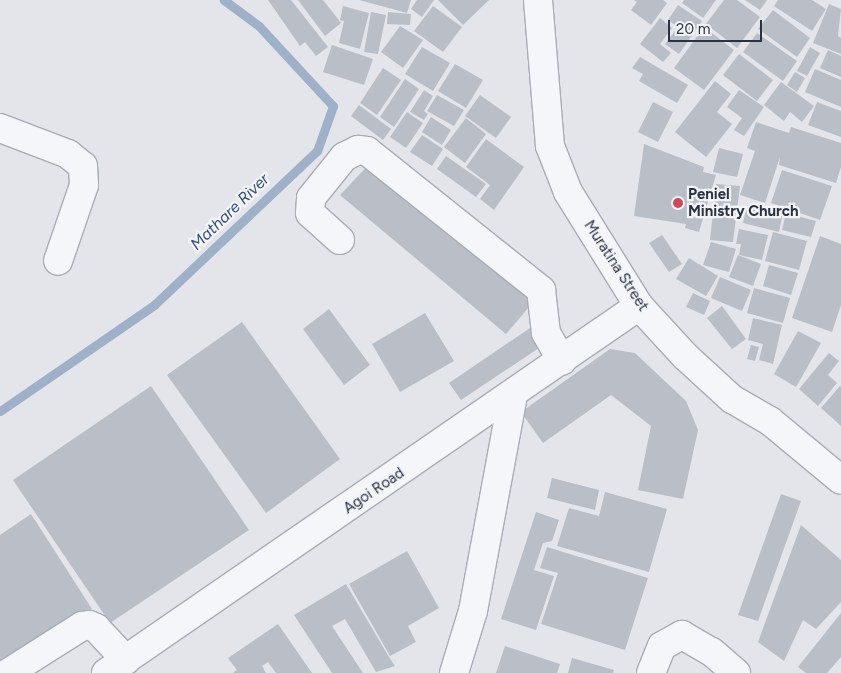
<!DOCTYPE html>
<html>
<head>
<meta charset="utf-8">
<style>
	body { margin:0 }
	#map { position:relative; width:841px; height:673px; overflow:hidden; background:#e3e5eb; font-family:Figtree,sans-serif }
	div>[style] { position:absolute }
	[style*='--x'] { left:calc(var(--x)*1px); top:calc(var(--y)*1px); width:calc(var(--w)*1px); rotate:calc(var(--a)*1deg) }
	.stream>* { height:9px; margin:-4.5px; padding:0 4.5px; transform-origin:4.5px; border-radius:4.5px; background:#9fb1c9 }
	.building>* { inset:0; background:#babec7 }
	.roads { filter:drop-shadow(1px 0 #a8acb5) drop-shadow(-1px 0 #a8acb5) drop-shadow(0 1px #a8acb5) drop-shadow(0 -1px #a8acb5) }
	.minor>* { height:28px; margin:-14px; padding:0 14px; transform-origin:14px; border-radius:14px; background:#f5f6f9 }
	.dots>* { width:14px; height:14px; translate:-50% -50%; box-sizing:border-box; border:2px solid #f2f4f8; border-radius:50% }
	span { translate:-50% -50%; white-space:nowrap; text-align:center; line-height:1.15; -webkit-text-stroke:4.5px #f2f4f8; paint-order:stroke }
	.poi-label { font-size:15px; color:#2b3242; font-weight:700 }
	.left { translate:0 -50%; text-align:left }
	.street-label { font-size:15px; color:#2b3242 }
	.water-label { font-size:16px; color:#364f76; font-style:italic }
	.scale { position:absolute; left:668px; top:20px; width:94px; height:22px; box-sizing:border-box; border:2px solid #2b3242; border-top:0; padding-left:6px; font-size:15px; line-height:18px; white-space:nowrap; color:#2b3242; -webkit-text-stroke:4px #f2f4f8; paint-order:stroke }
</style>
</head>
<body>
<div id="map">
	<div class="stream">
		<i style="--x:0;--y:411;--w:187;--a:-34.5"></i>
		<i style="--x:154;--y:305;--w:224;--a:-43.4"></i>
		<i style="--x:317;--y:151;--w:48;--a:-70.4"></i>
		<i style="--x:333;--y:106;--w:109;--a:-132.8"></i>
		<i style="--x:259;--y:26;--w:44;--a:-143.4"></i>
	</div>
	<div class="building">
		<i style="clip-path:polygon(268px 0,291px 0,328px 47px,316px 56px,305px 42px,300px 46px)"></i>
		<i style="clip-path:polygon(298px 0,323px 0,341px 23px,325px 36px)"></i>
		<i style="clip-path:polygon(359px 0,411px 0,407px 13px)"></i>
		<i style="clip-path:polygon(417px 0,434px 0,422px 17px,411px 9px)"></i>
		<i style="clip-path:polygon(438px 0,489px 0,463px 25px)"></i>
		<i style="clip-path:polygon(634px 0,663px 0,667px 3px,651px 25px,631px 10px,637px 2px)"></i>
		<i style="clip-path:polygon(684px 0,716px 0,703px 18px,682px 3px)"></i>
		<i style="clip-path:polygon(724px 0,737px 0,760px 17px,737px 48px,706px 24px)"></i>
		<i style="clip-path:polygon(745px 0,767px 0,760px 10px)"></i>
		<i style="clip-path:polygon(778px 0,812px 0,826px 9px,812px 31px,774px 6px)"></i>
		<i style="clip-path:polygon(829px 4px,841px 9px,838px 36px,841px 38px,841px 54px,813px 43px)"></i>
		<i style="clip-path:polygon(678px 5px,702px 21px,679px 54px,665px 44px,678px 27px,668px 20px)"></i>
		<i style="clip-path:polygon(343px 6px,369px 13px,360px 49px,339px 43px,344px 21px,340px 20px)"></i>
		<i style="clip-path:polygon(433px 6px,462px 27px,443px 52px,414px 31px)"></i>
		<i style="clip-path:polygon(773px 10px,810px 38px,797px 57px,758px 29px)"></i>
		<i style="clip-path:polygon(371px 12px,386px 15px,378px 54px,364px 52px)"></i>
		<i style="clip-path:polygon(388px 12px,411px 14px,410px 25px,387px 24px)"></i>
		<i style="clip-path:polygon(660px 18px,672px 28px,660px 44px,671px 53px,663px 62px,640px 44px)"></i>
		<i style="clip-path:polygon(400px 26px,423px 40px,403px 68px,381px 52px)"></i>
		<i style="clip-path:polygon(704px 27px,734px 50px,704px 90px,674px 68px)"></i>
		<i style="clip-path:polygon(757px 33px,797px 61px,783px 81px,743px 52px)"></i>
		<i style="clip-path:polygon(332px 45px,373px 59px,364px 85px,323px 72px)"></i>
		<i style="clip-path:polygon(422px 47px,450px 63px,433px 91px,405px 74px)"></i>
		<i style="clip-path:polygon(810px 47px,820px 53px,807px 76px,797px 71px)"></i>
		<i style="clip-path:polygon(828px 50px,841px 56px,841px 77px,820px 68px)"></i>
		<i style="clip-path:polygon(739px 54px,773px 80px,757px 101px,723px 75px)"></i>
		<i style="clip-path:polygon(640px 57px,688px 85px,677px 103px,639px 81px,643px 74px,632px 68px)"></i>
		<i style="clip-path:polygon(455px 64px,483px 80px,466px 108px,438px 91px)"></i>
		<i style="clip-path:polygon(383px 68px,401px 80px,377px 115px,360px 103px)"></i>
		<i style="clip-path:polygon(815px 69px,841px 80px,841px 107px,805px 92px)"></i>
		<i style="clip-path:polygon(795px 72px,805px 78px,797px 92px,787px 85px)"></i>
		<i style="clip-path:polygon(405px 79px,419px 89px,394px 127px,380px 117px)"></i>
		<i style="clip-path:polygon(715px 81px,731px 94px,717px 112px,732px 124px,706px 157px,675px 132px)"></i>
		<i style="clip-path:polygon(781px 82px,814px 106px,802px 122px,790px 112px,784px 121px,764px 105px)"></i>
		<i style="clip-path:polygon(424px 90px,433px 96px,424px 111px,428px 114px,424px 120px,410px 112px)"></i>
		<i style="clip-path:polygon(739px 90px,764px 107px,744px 136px,734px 130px,742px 118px,727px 107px)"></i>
		<i style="clip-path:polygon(437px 95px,464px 110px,454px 126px,427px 111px)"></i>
		<i style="clip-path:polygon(480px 95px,511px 117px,496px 138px,465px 116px)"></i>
		<i style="clip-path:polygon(653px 102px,673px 112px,658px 142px,638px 132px)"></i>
		<i style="clip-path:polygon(817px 102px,841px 111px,841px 137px,808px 125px)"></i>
		<i style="clip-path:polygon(359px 105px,391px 129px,383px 140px,351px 116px)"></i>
		<i style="clip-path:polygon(407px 112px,423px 123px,406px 148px,390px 137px)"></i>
		<i style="clip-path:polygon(431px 117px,451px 130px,442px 145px,422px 132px)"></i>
		<i style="clip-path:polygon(466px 118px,486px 134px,465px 163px,444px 147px)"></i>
		<i style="clip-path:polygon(756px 122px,789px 133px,791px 127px,841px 143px,841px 167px,836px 183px,779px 165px,780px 157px,765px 203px,740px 195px,755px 151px,747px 148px)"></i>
		<i style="clip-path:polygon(422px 135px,443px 149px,432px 166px,410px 152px)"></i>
		<i style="clip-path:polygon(486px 139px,524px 167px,494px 210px,480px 199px,490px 185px,466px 167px)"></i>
		<i style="clip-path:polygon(644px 144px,704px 167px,703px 172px,716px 175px,699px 232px,685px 228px,686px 224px,634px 216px)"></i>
		<i style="clip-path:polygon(719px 148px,743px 154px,737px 177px,713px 172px)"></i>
		<i style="clip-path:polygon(446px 156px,486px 184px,476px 197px,437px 169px)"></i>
		<i style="clip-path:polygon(373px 160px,541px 293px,506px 334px,340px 195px)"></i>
		<i style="clip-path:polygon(782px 170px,832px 186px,820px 220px,771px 203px)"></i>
		<i style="clip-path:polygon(716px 184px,740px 186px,733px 242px,710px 240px)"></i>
		<i style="clip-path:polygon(747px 205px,783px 213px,779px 232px,743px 223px)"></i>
		<i style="clip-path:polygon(786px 213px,816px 221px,811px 237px,782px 230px)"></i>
		<i style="clip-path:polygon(739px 229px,768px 235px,762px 260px,739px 255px,741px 244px,736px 244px)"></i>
		<i style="clip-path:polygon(773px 232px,807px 241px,799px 270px,765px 261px)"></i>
		<i style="clip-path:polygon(662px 235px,682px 264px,669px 272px,649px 243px)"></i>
		<i style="clip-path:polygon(820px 236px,841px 244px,841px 305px,832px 332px,792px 318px)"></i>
		<i style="clip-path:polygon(711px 242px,736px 249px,729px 272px,703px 265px)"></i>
		<i style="clip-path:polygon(738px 255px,761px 264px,753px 286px,729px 277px)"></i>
		<i style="clip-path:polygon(689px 258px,718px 276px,706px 296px,676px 279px)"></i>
		<i style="clip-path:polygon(769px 265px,798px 273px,791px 295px,763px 286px)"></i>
		<i style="clip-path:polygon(720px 277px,751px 290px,742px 311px,711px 298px)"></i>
		<i style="clip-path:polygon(754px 288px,790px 298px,783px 323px,747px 313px)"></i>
		<i style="clip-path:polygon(693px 293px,710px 301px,704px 315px,686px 307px)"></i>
		<i style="clip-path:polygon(722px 306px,746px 339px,732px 349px,707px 318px)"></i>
		<i style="clip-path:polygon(329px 309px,370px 365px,344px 385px,303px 329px)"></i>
		<i style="clip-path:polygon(425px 313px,454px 361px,400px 392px,372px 344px)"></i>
		<i style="clip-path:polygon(753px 318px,782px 325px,773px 364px,759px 360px,763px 344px,748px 340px)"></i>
		<i style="clip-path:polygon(242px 322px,340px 459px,266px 513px,167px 375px)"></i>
		<i style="clip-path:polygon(533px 326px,545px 344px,461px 400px,449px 383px)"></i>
		<i style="clip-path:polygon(798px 331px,821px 343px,796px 387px,774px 374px)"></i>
		<i style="clip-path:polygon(751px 345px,759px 347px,755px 361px,747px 359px)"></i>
		<i style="clip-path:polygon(610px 349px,635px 353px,686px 401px,698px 430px,683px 499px,638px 490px,651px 426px,611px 395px,543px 443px,521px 412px)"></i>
		<i style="clip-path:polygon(829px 353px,839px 361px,828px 375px,837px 383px,818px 406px,799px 389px)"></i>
		<i style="clip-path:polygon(151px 386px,249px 530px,110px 623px,13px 480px)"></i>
		<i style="clip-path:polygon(840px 386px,841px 387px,841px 426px,821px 408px)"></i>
		<i style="clip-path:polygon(552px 478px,599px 490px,595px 510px,547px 498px)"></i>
		<i style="clip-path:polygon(605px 492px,667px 509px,649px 572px,557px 546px,569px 508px,599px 516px)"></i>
		<i style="clip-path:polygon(781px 494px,801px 501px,758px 621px,738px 615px)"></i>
		<i style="clip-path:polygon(536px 512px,559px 520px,552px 541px,543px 543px,534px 570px,554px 576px,536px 630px,501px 619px)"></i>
		<i style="clip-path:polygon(31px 514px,92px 609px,0 668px,0 535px)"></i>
		<i style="clip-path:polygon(801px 525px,841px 560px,841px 602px,816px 629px,803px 620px,784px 661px,758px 642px)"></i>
		<i style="clip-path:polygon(547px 547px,648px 578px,625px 650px,541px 624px,558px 573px,540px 568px)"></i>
		<i style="clip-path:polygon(407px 551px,439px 608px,408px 626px,416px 642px,390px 656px,349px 584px)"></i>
		<i style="clip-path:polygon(346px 584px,389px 657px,395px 666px,376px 672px,345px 619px,332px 626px,363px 673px,332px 673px,294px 615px)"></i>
		<i style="clip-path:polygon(841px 613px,841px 657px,827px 673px,806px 673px,798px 667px)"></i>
		<i style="clip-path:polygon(278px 624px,312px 673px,276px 673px,268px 662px,262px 666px,266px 673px,233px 673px,237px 670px,228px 658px)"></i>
		<i style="clip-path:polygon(505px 646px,560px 664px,557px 673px,496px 673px)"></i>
		<i style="clip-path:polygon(572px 658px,614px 670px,613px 673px,568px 673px)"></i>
	</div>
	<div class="roads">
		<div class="minor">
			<i style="--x:538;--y:0;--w:146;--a:85.3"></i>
			<i style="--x:550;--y:146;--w:49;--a:68.6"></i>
			<i style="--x:568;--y:192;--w:134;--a:58.1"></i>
			<i style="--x:639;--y:306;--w:68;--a:47.4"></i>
			<i style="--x:685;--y:356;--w:64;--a:42.5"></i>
			<i style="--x:732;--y:399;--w:44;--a:30.1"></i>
			<i style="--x:770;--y:421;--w:92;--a:39.7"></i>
			<i style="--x:0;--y:128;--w:73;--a:20.9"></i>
			<i style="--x:68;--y:154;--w:19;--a:39"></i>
			<i style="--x:83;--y:166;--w:19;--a:87"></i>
			<i style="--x:84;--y:185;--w:80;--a:108.9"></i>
			<i style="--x:340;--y:240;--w:40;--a:-138"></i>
			<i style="--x:310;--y:213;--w:15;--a:-86"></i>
			<i style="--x:311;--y:198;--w:53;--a:-51.2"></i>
			<i style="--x:344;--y:157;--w:16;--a:-27"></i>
			<i style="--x:358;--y:150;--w:9;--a:6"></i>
			<i style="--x:367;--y:151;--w:223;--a:38.6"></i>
			<i style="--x:541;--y:290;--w:43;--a:83.4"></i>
			<i style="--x:546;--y:333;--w:32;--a:60"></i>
			<i style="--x:8;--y:673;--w:88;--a:-32.4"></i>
			<i style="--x:82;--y:626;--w:7;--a:-8"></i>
			<i style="--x:89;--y:625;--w:8;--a:23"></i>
			<i style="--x:96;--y:628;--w:44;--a:46.8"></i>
			<i style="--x:106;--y:673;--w:647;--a:-34.55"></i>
			<i style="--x:454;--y:673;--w:65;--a:-73"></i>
			<i style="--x:473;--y:611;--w:219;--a:-79.5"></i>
			<i style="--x:651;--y:673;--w:29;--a:-68"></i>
			<i style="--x:662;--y:646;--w:23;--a:-29"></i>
			<i style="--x:682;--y:635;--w:34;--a:30"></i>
			<i style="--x:712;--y:652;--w:32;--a:41"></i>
		</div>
	</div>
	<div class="dots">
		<i style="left:678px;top:203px;background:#cb4c58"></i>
	</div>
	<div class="poi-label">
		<span class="left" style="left:688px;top:203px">Peniel<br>Ministry Church</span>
	</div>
	<div class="street-label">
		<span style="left:616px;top:266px;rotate:57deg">Muratina Street</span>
		<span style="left:374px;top:491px;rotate:-34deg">Agoi Road</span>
	</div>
	<div class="water-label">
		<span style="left:230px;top:212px;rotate:-44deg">Mathare River</span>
	</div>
	<div class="scale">20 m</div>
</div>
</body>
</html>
